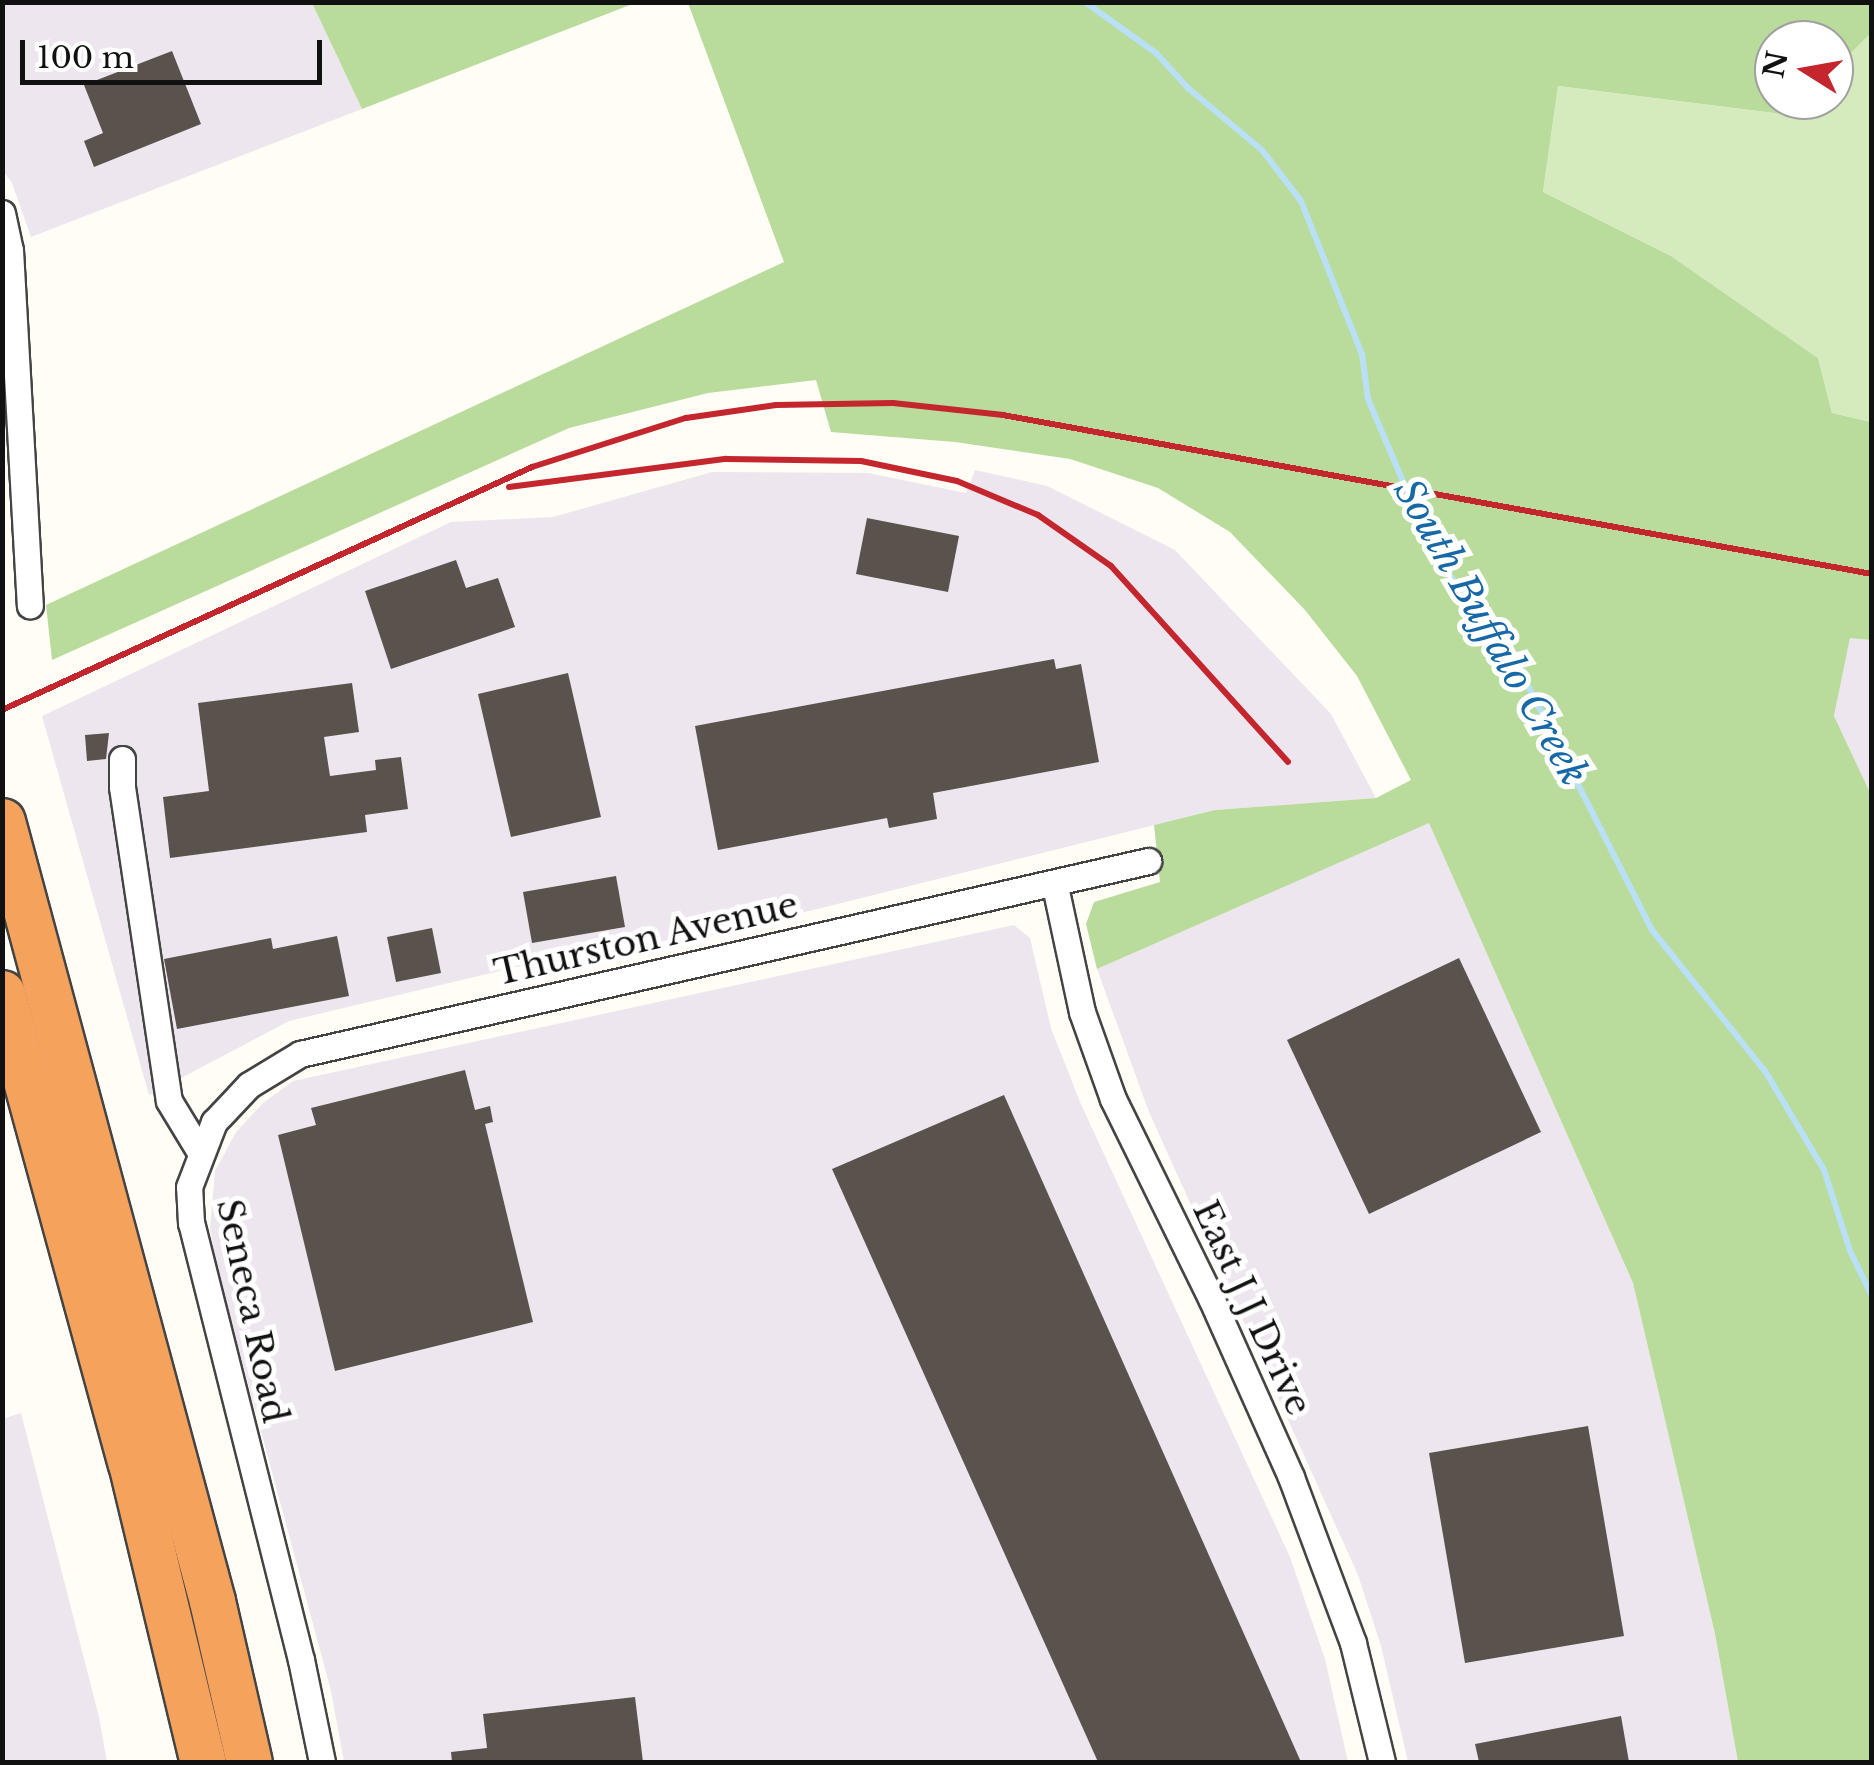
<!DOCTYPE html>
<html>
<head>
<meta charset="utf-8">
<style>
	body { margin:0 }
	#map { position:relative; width:1874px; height:1765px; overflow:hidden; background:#fffdf5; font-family:"Libre Baskerville",serif }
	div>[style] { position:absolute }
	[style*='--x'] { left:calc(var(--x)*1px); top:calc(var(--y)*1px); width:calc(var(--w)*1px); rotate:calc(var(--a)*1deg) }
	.industrial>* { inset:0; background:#eee6ef }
	.green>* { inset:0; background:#d5ebbd }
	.forest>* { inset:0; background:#b9dc9c }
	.stream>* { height:6px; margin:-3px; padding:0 3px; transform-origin:3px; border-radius:3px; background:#b9e0f7 }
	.building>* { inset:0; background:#5a524d }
	.roads { filter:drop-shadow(2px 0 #444) drop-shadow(-2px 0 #444) drop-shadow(0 2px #444) drop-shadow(0 -2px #444) }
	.minor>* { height:25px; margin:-12.5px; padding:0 12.5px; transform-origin:12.5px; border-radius:12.5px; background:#fff }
	.motorway>* { height:45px; margin:-22.5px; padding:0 22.5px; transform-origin:22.5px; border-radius:22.5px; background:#f5a25d }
	.rail>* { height:6px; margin:-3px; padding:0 3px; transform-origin:3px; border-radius:3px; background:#c4262e }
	span { translate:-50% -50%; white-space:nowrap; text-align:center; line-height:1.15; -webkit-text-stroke:10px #fff; paint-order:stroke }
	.street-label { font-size:35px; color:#111 }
	.water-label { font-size:38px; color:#1768a6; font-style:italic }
	.frame { position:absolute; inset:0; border:5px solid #111; pointer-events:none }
	.north { position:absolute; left:1754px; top:20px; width:100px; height:100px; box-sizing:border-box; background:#fff; border:2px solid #a0a0a0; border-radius:50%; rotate:281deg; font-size:28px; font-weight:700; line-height:40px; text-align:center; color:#111 }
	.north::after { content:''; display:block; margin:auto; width:35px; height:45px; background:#c4262e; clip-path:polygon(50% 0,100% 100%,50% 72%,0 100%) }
	.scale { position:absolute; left:20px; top:40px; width:302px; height:45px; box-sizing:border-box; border:5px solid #111; border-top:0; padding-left:12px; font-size:30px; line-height:35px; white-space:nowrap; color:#111; -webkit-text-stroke:8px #fff; paint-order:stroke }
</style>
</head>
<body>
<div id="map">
	<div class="industrial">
		<i style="clip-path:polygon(2px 3px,312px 3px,362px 109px,31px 237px,12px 183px,3px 171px)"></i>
		<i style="clip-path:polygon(975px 470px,1047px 486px,1175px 550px,1331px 714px,1376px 798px,1215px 810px,656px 949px,647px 936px,289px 1021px,149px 1095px,42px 716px,451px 522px,553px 517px,712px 472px,868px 473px,966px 493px)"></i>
		<i style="clip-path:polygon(1850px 637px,1871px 640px,1871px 797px,1834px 716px)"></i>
		<i style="clip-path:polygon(1429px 822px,1633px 1283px,1715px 1634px,1738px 1762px,1408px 1762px,1381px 1646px,1358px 1575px,1149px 1112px,1097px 969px)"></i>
		<i style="clip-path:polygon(1014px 925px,1030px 938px,1051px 1028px,1080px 1102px,1290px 1557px,1325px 1659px,1348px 1762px,344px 1762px,331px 1691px,217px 1268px,210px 1228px,215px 1171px,236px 1132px,263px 1103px,293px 1081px)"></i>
		<i style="clip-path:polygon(21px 1413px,99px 1717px,107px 1762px,3px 1762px,2px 1419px)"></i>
	</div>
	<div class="green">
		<i style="clip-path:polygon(1871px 33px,1871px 422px,1832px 413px,1818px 358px,1671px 256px,1543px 192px,1558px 86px,1789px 115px,1804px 100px,1834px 100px,1834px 70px)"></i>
	</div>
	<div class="forest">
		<i style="clip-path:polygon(312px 3px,635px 3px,362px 109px)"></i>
		<i style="clip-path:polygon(688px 3px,1871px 3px,1871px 33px,1834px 70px,1834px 40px,1774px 40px,1774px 100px,1804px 100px,1790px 115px,1558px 86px,1543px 192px,1671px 256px,1818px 358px,1832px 413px,1871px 422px,1871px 640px,1850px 638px,1834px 716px,1872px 797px,1871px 1762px,1738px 1762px,1715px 1634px,1633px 1283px,1429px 823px,1097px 969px,1086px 924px,1094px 902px,1160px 882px,1154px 825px,1215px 810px,1376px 798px,1411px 780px,1357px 676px,1305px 610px,1230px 532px,1158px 488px,1070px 459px,955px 442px,831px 432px,816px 380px,708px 393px,569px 428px,52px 660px,46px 605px,784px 262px)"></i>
	</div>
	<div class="stream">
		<i style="--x:1085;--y:2;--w:87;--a:35.7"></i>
		<i style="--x:1156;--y:53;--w:49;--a:47.5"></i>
		<i style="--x:1189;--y:89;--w:95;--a:39.9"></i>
		<i style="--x:1262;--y:150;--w:64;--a:52.6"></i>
		<i style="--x:1301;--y:201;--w:165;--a:68.3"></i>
		<i style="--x:1362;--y:354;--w:45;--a:82.4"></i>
		<i style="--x:1368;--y:399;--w:128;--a:67"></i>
		<i style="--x:1418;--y:517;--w:60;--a:62.2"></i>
		<i style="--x:1446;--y:570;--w:129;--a:53.8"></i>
		<i style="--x:1522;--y:674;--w:287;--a:63.1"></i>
		<i style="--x:1652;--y:930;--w:181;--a:51.3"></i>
		<i style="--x:1765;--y:1071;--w:115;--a:59.2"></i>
		<i style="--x:1824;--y:1170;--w:85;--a:72.2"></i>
		<i style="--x:1850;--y:1251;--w:50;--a:63.9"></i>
	</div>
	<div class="building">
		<i style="clip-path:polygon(172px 51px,201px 124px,94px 167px,84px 141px,103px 133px,84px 85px)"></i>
		<i style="clip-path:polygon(867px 518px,959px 536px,948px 592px,856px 574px)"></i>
		<i style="clip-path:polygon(456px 560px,466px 588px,498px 578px,515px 627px,391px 669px,365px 591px)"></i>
		<i style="clip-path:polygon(1054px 659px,1056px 669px,1081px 664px,1099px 762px,933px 793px,937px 819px,889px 828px,887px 818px,718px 850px,695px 726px)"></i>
		<i style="clip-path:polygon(568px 673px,601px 817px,511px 837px,478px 694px)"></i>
		<i style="clip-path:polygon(352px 683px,359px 732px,324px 737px,330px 776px,376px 770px,375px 760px,401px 757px,408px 809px,365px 815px,367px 832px,170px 858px,163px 797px,209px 791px,198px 703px)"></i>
		<i style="clip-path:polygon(109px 733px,106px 759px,87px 761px,85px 735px)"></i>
		<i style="clip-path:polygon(616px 876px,625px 927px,532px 943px,523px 892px)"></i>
		<i style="clip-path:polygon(432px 928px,441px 973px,396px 982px,387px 937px)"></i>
		<i style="clip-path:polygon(337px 936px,349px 996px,177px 1029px,164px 959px,271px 938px,273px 949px)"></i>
		<i style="clip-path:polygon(1459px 958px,1541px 1132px,1369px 1214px,1287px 1040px)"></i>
		<i style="clip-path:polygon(465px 1070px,475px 1110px,490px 1106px,493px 1122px,485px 1124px,533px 1322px,335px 1371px,278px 1135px,316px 1125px,311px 1108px)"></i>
		<i style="clip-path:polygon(1004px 1095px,1301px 1762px,1098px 1762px,832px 1169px)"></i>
		<i style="clip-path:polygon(1588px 1426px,1624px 1636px,1465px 1663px,1429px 1453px)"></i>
		<i style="clip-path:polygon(635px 1697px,643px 1762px,452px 1762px,451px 1752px,487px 1748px,483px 1714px)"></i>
		<i style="clip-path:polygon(1621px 1716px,1629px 1762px,1479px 1762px,1475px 1744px)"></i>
	</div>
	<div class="roads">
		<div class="minor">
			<i style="--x:2;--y:213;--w:38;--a:78"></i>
			<i style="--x:10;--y:250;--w:356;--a:86.8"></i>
			<i style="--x:122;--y:759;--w:28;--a:90"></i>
			<i style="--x:122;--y:787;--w:317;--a:81.5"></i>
			<i style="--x:169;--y:1101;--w:60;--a:58.7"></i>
			<i style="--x:1055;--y:886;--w:129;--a:77.9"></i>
			<i style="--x:1082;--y:1012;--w:92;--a:70.4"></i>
			<i style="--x:1113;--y:1099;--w:222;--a:63.8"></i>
			<i style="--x:1211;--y:1298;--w:196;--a:65.9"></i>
			<i style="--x:1291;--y:1477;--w:177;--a:69.5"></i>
			<i style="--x:1353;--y:1643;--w:122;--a:76.3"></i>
			<i style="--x:322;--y:1762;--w:104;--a:-101.6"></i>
			<i style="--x:301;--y:1660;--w:451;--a:-104.1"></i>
			<i style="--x:191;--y:1223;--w:36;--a:-93"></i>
			<i style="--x:189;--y:1187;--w:70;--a:-69"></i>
			<i style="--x:214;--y:1122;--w:51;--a:-46.6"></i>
			<i style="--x:249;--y:1085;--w:60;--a:-31.3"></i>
			<i style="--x:300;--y:1054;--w:870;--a:-12.82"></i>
		</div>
		<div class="motorway">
			<i style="--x:2;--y:821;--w:808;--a:74.93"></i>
			<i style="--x:212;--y:1601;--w:165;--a:77.1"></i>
			<i style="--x:2;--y:993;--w:487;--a:74.7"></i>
			<i style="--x:131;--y:1463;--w:308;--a:76.5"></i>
		</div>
	</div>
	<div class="rail">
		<i style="--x:509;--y:487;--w:219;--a:-7.4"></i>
		<i style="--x:726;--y:459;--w:135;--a:0.8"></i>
		<i style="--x:861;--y:461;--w:98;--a:11.8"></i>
		<i style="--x:957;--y:481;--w:88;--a:22.8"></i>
		<i style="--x:1038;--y:515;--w:89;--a:34.9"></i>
		<i style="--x:1111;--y:566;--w:264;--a:47.9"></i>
		<i style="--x:2;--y:710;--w:583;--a:-24.63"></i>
		<i style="--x:532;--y:467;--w:162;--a:-17.7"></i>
		<i style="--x:686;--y:418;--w:91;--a:-8.2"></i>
		<i style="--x:776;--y:405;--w:117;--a:-1"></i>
		<i style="--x:893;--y:403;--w:111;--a:6.2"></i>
		<i style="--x:1003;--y:415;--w:883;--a:10.37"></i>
	</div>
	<div class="street-label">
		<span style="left:646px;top:939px;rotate:-13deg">Thurston Avenue</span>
		<span style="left:1252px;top:1308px;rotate:65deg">East J J Drive</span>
		<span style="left:252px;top:1311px;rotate:78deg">Seneca Road</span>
	</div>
	<div class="water-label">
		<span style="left:1491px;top:632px;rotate:60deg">South Buffalo Creek</span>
	</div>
	<div class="frame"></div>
	<div class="north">N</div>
	<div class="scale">100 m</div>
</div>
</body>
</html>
